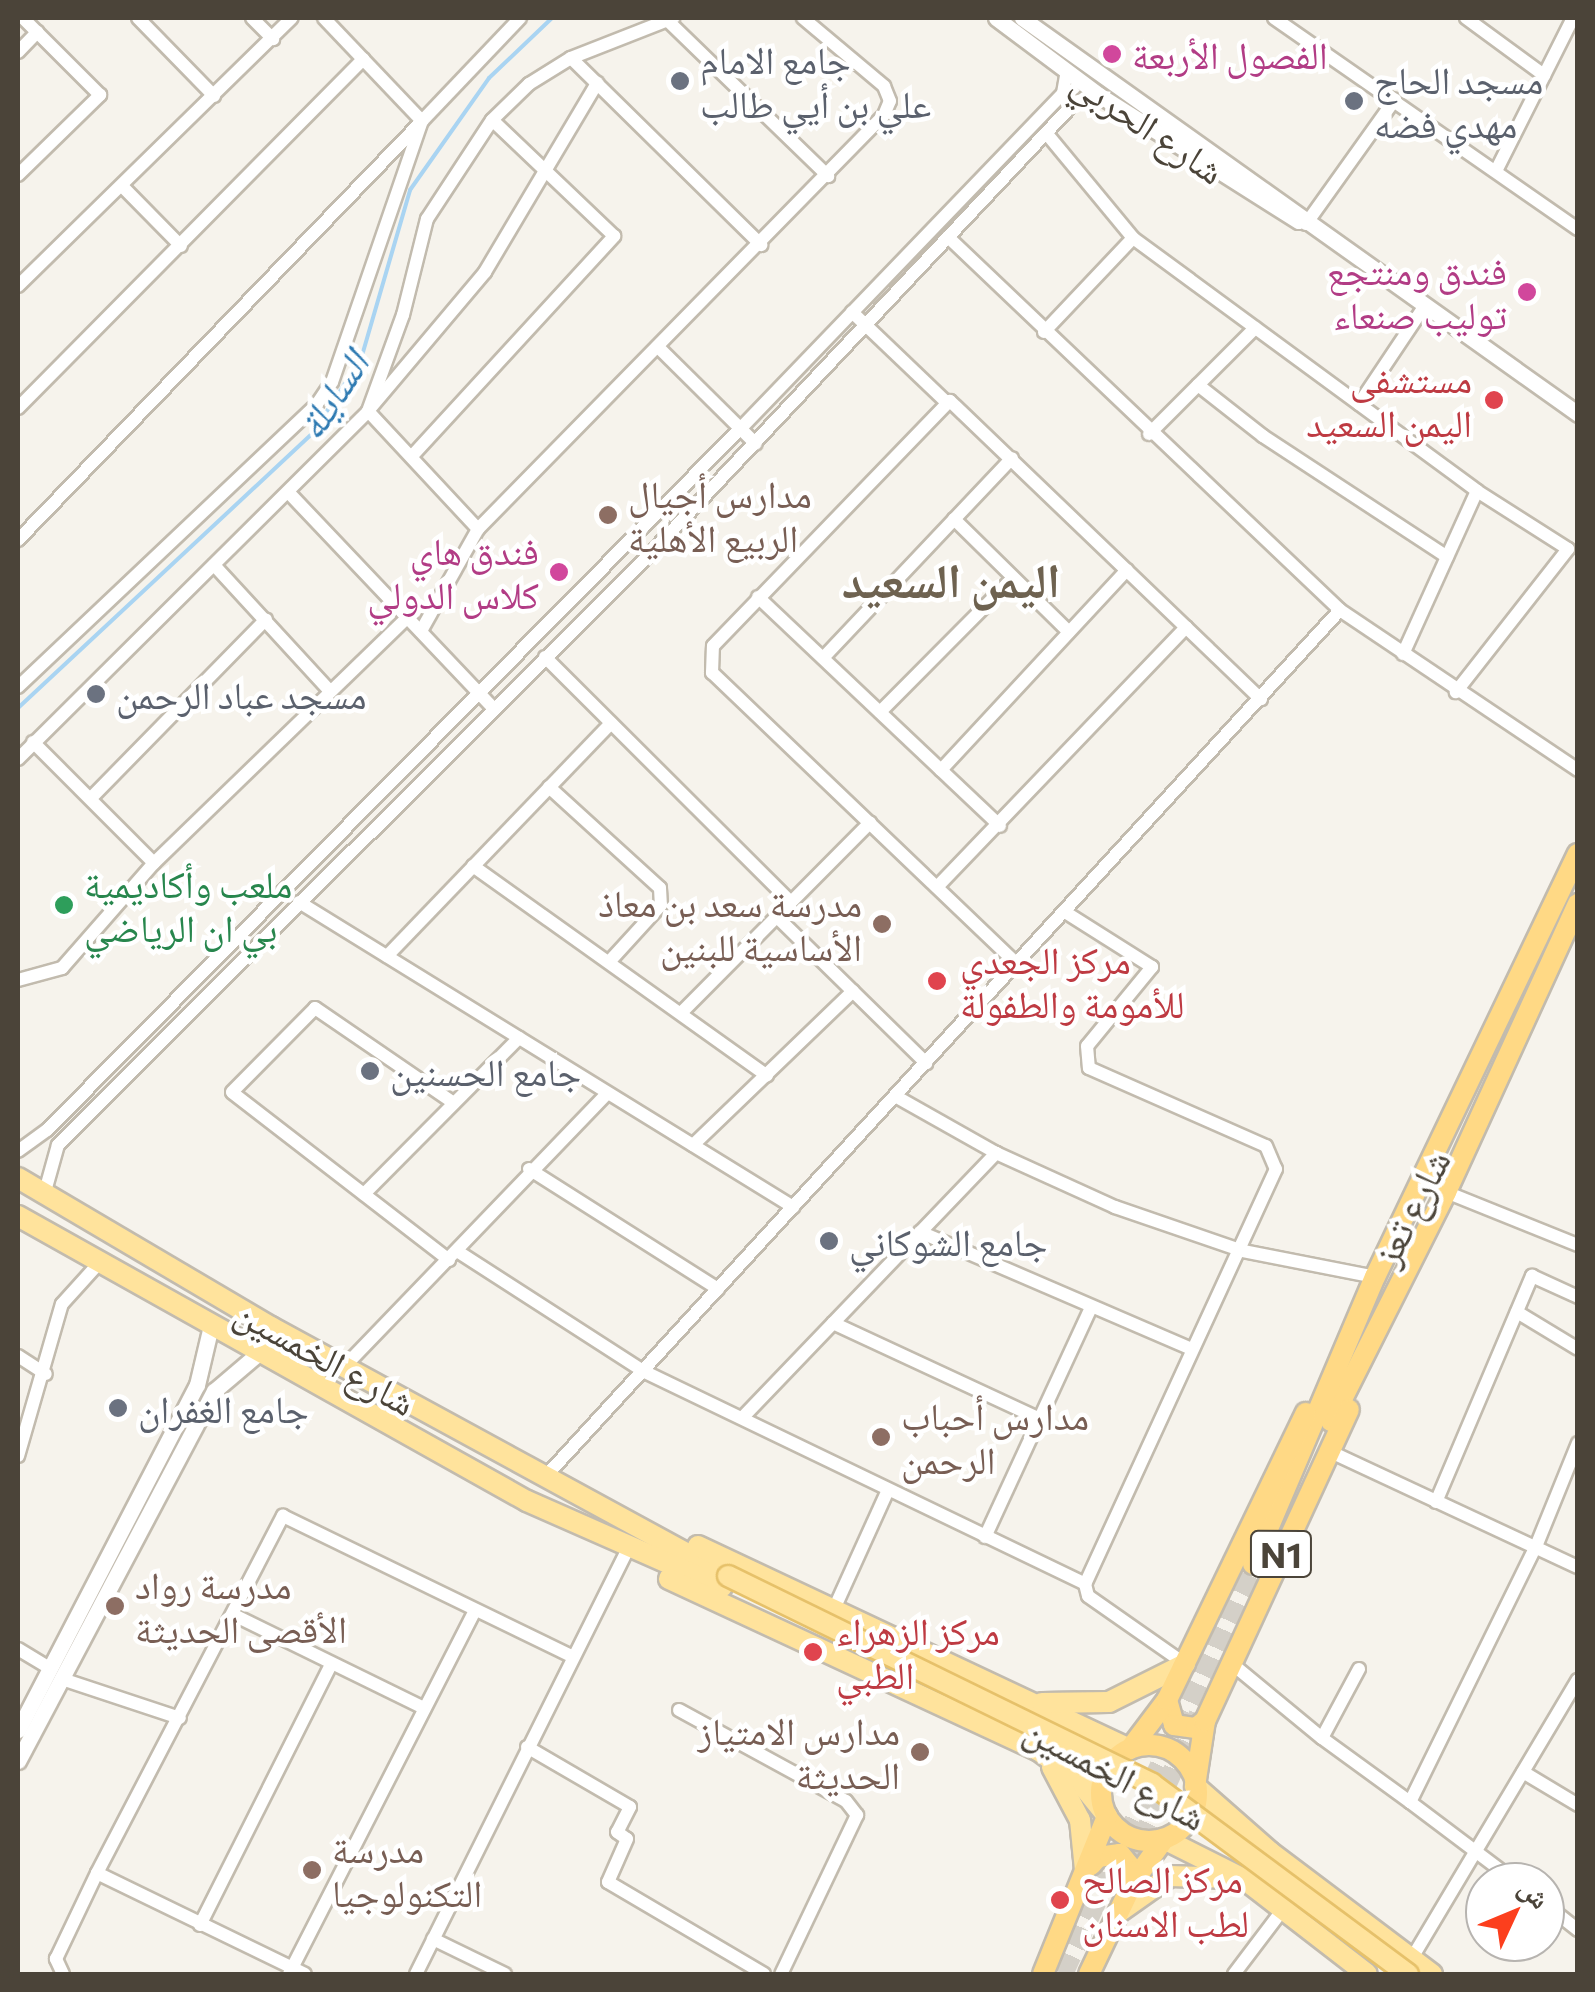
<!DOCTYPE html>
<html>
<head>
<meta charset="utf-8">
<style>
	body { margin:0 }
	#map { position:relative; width:1595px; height:1992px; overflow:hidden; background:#f6f3ec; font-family:Commissioner,"Noto Naskh Arabic",sans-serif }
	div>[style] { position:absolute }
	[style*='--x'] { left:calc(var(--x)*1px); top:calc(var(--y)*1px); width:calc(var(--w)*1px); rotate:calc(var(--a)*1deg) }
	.stream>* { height:4px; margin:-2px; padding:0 2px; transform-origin:2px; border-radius:2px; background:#a9d4f2 }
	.trunk-tunnel>* { height:20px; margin-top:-10px; transform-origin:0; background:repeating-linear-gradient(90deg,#d4d0c8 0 20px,transparent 0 30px) }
	.roads { filter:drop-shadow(2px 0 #c2bbae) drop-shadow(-2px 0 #c2bbae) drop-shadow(0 2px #c2bbae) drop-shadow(0 -2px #c2bbae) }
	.minor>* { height:12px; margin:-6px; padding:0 6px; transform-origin:6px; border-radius:6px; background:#fff }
	.tertiary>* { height:15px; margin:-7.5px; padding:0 7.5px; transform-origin:7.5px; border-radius:7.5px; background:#fff }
	.primary>* { height:20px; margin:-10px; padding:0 10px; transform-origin:10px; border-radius:10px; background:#ffe39c }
	.trunk>* { height:20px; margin:-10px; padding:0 10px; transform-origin:10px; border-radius:10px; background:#ffd985 }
	.trunk>.ring { margin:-10px; padding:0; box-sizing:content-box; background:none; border:20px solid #ffd985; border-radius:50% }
	.bridges { filter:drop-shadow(2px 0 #e6c16a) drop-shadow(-2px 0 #e6c16a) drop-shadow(0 2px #e6c16a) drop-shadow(0 -2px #e6c16a) }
	.primary-bridge>* { height:20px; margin:-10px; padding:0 10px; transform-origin:10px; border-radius:10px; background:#ffe39c }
	.dots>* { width:28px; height:28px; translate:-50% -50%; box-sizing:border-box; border:5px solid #fff; border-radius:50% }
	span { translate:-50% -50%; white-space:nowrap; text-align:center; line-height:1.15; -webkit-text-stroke:9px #fff; paint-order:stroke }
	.shield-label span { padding:2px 8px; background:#fff; border:2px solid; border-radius:8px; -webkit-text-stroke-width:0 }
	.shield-label { font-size:35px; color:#4b4439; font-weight:700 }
	.hotel-label { font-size:38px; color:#b23c85 }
	.left { translate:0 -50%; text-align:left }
	.right { translate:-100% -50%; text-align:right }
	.worship-label { font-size:38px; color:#5b616d }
	.street-label { font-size:38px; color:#4b4439 }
	.health-label { font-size:38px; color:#be3a42 }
	.education-label { font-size:38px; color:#785e54 }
	.leisure-label { font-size:38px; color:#27864d }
	.water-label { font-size:40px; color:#2e7ab2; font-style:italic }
	.district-label { font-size:48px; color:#6e6250; font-weight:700 }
	.frame { position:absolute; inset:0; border:20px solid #4b4439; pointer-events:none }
	.north { position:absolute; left:1465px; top:1862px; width:100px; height:100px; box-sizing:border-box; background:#fff; border:2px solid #b7b4b0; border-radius:50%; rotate:46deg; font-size:28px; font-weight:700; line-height:40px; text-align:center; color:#4b4439 }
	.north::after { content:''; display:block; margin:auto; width:35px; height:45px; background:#fc3f1d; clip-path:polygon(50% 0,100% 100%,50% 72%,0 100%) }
</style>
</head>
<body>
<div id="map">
	<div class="stream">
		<i style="--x:18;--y:708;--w:402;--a:-43"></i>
		<i style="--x:312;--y:434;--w:90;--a:-56.8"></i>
		<i style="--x:361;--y:359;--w:176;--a:-73.8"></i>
		<i style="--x:410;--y:190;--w:137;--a:-54.8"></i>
		<i style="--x:489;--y:78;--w:87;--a:-43.6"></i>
	</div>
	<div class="trunk-tunnel">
		<i style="--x:1128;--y:1869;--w:170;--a:-65.4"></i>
		<i style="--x:1063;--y:1974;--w:452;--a:-65.1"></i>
	</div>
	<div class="roads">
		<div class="minor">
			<i style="--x:138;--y:18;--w:109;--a:45.7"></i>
			<i style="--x:252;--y:18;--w:30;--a:45"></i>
			<i style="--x:1274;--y:18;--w:370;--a:34.8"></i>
			<i style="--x:1466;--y:18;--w:97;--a:36.2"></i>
			<i style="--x:666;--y:19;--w:226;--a:44.1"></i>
			<i style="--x:18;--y:52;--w:28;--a:-46"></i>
			<i style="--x:571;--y:58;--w:267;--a:44.5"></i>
			<i style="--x:1047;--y:134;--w:135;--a:50.4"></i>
			<i style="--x:1497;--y:169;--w:169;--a:-63.3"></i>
			<i style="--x:18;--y:175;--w:115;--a:-44.3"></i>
			<i style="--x:100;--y:95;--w:109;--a:-135"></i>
			<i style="--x:122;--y:186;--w:84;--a:45.5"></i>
			<i style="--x:1306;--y:224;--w:153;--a:-54.5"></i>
			<i style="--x:948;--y:237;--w:541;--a:43.58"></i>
			<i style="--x:1340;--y:610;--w:287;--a:33.9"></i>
			<i style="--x:18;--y:286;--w:383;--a:-44.4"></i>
			<i style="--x:852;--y:312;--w:129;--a:43.7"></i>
			<i style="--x:1044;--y:332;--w:129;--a:-46.6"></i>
			<i style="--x:1133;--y:238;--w:427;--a:36.3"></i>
			<i style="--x:1477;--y:491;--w:108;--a:32.5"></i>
			<i style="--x:1568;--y:549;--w:182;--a:128.1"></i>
			<i style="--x:659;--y:348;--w:136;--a:44.7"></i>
			<i style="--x:1198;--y:385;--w:83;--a:38.1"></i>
			<i style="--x:1263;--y:436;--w:220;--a:33.3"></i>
			<i style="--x:1359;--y:404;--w:117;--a:-56.2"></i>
			<i style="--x:18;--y:408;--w:491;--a:-45.3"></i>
			<i style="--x:1149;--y:434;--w:150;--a:-45"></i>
			<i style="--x:412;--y:456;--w:299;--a:-47.4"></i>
			<i style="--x:614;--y:236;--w:168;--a:-136.4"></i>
			<i style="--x:290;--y:494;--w:296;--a:46.5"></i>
			<i style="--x:954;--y:519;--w:161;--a:44.5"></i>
			<i style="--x:478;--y:529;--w:161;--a:-133"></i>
			<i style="--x:368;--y:411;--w:182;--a:-49.9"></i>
			<i style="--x:485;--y:272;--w:220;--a:-59.3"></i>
			<i style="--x:18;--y:540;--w:582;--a:-46.04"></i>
			<i style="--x:422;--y:121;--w:142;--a:-133.6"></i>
			<i style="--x:214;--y:565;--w:171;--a:47.4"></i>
			<i style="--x:758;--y:597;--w:333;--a:43.4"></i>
			<i style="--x:421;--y:631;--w:117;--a:-60.8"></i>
			<i style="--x:478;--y:529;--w:580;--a:-45.56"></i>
			<i style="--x:884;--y:115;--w:15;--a:-67"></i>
			<i style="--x:890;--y:101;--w:16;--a:-112"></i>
			<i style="--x:884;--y:86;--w:106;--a:-140"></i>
			<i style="--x:1403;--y:654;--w:179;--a:-65.6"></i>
			<i style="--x:545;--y:657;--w:347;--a:44.9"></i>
			<i style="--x:823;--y:658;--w:275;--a:-46.6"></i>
			<i style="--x:18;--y:687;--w:412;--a:-43.4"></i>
			<i style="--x:317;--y:404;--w:27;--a:-56"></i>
			<i style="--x:332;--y:382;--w:276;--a:-71"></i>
			<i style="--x:422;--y:121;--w:142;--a:-46.4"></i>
			<i style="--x:880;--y:712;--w:189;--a:-45.2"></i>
			<i style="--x:33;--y:742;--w:171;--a:45"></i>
			<i style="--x:18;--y:759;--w:494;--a:-44.8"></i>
			<i style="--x:368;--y:411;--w:102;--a:-70"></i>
			<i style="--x:403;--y:315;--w:99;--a:-76"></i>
			<i style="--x:427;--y:219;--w:118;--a:-56.7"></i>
			<i style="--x:492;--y:120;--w:52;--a:-44.2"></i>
			<i style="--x:529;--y:84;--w:49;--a:-31.8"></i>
			<i style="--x:571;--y:58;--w:110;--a:-21.4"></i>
			<i style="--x:941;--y:770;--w:273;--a:-47.1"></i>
			<i style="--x:549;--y:787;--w:150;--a:42.3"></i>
			<i style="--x:660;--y:888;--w:17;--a:87"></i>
			<i style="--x:661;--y:905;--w:77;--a:132.4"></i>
			<i style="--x:91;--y:798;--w:250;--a:-45.6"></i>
			<i style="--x:473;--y:866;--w:361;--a:35.5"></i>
			<i style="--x:937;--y:887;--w:360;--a:-46.2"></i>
			<i style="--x:299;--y:902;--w:581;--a:31.69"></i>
			<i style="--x:1065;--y:912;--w:103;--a:32.3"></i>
			<i style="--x:1152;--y:967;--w:102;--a:129.4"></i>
			<i style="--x:1087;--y:1046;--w:22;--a:85"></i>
			<i style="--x:1089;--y:1068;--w:193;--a:23.8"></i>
			<i style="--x:1266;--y:1146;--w:25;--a:67"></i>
			<i style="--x:1276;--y:1169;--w:457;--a:114.7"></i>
			<i style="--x:1085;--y:1584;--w:12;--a:76"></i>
			<i style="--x:1088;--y:1596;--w:118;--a:35"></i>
			<i style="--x:777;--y:917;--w:209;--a:44.4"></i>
			<i style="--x:387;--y:956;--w:323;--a:-46.1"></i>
			<i style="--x:1017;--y:964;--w:422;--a:-136.3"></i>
			<i style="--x:712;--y:673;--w:27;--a:-88"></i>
			<i style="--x:713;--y:646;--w:341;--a:-46"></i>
			<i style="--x:950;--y:401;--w:431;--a:43.8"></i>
			<i style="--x:18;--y:980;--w:46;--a:-15.3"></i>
			<i style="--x:62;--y:968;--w:140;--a:-48.8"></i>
			<i style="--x:154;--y:863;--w:354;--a:-44.1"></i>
			<i style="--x:682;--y:1012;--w:267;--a:-45.2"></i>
			<i style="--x:895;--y:1096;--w:116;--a:29.4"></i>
			<i style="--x:996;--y:1153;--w:131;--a:24.4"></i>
			<i style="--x:1115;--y:1207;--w:135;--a:19"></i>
			<i style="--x:1243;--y:1251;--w:135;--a:11.1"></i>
			<i style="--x:693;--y:1145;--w:222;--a:-43.9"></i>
			<i style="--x:18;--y:1151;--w:36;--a:-36"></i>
			<i style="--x:47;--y:1130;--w:987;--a:-45.33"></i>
			<i style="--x:741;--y:428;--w:465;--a:-46.1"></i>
			<i style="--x:1063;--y:93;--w:22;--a:-80"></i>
			<i style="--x:529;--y:1169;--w:224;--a:32.4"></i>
			<i style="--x:1446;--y:1192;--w:142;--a:21.9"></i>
			<i style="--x:364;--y:1194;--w:220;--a:-45.2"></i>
			<i style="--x:44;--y:1195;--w:52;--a:-74.4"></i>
			<i style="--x:58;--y:1145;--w:839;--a:-44.95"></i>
			<i style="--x:652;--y:552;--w:618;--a:-46.77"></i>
			<i style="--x:1075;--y:102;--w:25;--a:-16"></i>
			<i style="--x:920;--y:1232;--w:296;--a:23.3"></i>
			<i style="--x:457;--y:1251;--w:221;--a:32.8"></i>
			<i style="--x:643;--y:1371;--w:491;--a:25.7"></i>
			<i style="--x:449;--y:1260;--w:274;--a:-142.3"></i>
			<i style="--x:232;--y:1092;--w:118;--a:-45.3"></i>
			<i style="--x:315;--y:1008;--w:168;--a:34.4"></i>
			<i style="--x:1517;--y:1312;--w:71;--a:31.2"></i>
			<i style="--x:833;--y:1323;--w:228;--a:24.9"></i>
			<i style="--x:18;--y:1356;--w:33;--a:33"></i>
			<i style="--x:344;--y:1367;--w:380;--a:-46.1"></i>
			<i style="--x:743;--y:1417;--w:366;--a:-46.2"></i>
			<i style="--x:1331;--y:1452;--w:272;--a:25"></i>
			<i style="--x:18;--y:1456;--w:158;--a:-73.9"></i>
			<i style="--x:62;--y:1304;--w:57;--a:-47.9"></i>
			<i style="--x:546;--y:1476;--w:1175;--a:-47.48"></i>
			<i style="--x:1436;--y:1502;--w:246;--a:-67"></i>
			<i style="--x:1532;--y:1276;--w:51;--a:24.5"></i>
			<i style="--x:985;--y:1537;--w:252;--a:-65.2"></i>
			<i style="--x:834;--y:1609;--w:131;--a:-65.6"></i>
			<i style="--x:234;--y:1615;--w:212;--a:26.1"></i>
			<i style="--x:18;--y:1649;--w:37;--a:31"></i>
			<i style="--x:1231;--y:1663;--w:118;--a:39.5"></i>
			<i style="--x:1359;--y:1669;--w:78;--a:118.2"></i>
			<i style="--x:1322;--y:1738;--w:109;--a:36"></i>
			<i style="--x:1410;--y:1802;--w:288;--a:-63.8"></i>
			<i style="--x:1537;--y:1544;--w:109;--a:-67.9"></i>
			<i style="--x:62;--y:1679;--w:124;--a:18.3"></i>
			<i style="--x:679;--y:1710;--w:190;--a:28.6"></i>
			<i style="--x:846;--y:1801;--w:18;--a:52"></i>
			<i style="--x:857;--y:1815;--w:176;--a:115.5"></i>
			<i style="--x:527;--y:1747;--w:119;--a:30.2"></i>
			<i style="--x:630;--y:1807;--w:28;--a:117"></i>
			<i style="--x:617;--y:1832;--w:12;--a:35"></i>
			<i style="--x:627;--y:1839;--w:47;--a:113.8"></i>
			<i style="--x:608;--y:1882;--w:181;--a:30.5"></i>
			<i style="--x:1523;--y:1772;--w:64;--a:31"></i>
			<i style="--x:1410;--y:1802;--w:133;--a:37"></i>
			<i style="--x:97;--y:1873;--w:231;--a:25.9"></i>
			<i style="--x:1545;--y:1904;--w:42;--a:38.2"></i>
			<i style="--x:200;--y:1925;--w:292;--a:-63.3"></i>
			<i style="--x:433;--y:1939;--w:80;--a:25.9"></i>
			<i style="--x:1412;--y:1958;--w:324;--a:-59.2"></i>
			<i style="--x:63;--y:1974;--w:17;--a:-115"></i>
			<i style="--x:56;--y:1959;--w:95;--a:-64.5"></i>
			<i style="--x:97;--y:1873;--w:403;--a:-62.5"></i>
			<i style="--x:283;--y:1516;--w:320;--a:25.9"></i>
			<i style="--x:289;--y:1974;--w:408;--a:-62.9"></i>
			<i style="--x:416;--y:1974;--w:476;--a:-63.5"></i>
			<i style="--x:1234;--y:1974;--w:83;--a:-52.9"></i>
		</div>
		<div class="tertiary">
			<i style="--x:996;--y:18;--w:129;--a:36.8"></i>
			<i style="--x:1099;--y:95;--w:236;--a:32.3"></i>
			<i style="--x:1022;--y:18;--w:683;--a:35.46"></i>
			<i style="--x:18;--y:1730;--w:389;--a:-62.6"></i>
			<i style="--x:197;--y:1385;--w:61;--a:-76.7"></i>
			<i style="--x:18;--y:1761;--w:419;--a:-62.1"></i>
			<i style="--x:214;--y:1391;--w:60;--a:-40.3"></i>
		</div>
		<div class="primary">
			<i style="--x:18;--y:1178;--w:294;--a:30.5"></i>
			<i style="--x:271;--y:1327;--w:520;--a:28.58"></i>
			<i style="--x:18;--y:1216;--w:583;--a:29.25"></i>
			<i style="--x:527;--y:1501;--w:213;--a:23.8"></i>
			<i style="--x:698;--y:1546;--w:477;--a:25.2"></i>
			<i style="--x:669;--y:1579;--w:407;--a:24.9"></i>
			<i style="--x:1038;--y:1750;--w:50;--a:36.9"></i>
			<i style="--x:1078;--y:1780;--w:46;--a:51.1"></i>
			<i style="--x:1042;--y:1703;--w:67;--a:-0.9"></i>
			<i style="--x:1109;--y:1702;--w:85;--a:-26.6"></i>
			<i style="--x:1052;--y:1767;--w:60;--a:62.2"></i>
			<i style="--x:1080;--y:1820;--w:50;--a:84.3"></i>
			<i style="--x:1195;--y:1786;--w:100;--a:41.3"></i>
			<i style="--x:1270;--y:1852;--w:203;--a:37"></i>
			<i style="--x:1164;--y:1839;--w:89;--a:26.6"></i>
			<i style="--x:1244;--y:1879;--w:155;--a:37.7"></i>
			<i style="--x:1119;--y:1912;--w:62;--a:-35.2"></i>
			<i style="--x:1170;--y:1876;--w:62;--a:1.8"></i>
		</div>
		<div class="trunk">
			<i style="--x:1331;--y:1421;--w:256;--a:-63.3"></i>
			<i style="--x:1446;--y:1192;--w:317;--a:-65.4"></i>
			<i style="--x:1253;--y:1564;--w:312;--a:-67"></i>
			<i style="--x:1375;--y:1277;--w:469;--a:-64.4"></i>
			<i style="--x:1167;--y:1700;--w:26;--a:74"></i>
			<i style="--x:1174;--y:1725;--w:22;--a:8"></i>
			<i style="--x:1196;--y:1728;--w:11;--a:-38"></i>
			<i class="ring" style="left:1101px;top:1745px;width:76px;height:76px"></i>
			<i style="--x:1130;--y:1749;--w:61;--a:-52.9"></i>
			<i style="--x:1167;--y:1700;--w:319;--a:-64.2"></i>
			<i style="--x:1195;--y:1786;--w:66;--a:-81.3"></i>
			<i style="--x:1205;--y:1721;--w:343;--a:-65.2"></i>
			<i style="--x:1091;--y:1865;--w:11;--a:-49"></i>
			<i style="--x:1098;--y:1857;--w:22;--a:-8"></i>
			<i style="--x:1120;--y:1854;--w:22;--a:51"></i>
			<i style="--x:1134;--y:1871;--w:11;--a:95"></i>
			<i style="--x:1043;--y:1974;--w:170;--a:-67.9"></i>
			<i style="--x:1089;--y:1974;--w:102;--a:-64.4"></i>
			<i style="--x:1133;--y:1882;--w:53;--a:-54.2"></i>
		</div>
	</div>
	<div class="bridges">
		<div class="primary-bridge">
			<i style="--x:728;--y:1576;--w:472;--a:26.1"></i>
			<i style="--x:1152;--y:1784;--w:319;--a:36.6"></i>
		</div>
	</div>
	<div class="dots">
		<i style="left:1112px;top:54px;background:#d1479c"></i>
		<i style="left:680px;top:81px;background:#6b7280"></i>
		<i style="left:1354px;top:101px;background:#6b7280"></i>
		<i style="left:1527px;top:292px;background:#d1479c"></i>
		<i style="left:1494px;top:400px;background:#e0444e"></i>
		<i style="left:608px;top:515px;background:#8d6e63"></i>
		<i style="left:559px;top:572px;background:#d1479c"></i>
		<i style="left:96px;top:694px;background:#6b7280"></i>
		<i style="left:64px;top:905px;background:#2e9e5b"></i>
		<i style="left:882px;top:924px;background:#8d6e63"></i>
		<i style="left:937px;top:981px;background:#e0444e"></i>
		<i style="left:370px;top:1071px;background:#6b7280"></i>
		<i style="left:829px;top:1241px;background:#6b7280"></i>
		<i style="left:118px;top:1408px;background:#6b7280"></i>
		<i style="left:881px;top:1437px;background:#8d6e63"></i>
		<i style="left:115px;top:1606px;background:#8d6e63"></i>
		<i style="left:813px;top:1652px;background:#e0444e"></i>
		<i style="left:920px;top:1752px;background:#8d6e63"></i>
		<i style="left:312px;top:1870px;background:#8d6e63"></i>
		<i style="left:1060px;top:1900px;background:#e0444e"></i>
	</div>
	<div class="shield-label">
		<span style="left:1281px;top:1554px">N1</span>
	</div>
	<div class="hotel-label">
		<span class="left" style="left:1132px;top:54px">الفصول الأربعة</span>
		<span class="right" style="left:1507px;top:292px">فندق ومنتجع<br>توليب صنعاء</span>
		<span class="right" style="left:539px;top:572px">فندق هاي<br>كلاس الدولي</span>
	</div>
	<div class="worship-label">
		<span class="left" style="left:700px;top:81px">جامع الامام<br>علي بن أيي طالب</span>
		<span class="left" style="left:1374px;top:101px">مسجد الحاج<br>مهدي فضه</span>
		<span class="left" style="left:116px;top:694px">مسجد عباد الرحمن</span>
		<span class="left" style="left:390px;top:1071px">جامع الحسنين</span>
		<span class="left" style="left:849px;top:1241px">جامع الشوكاني</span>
		<span class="left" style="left:138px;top:1408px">جامع الغفران</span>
	</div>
	<div class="street-label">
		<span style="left:1149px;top:125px;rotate:34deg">شارع الحربي</span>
		<span style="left:1410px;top:1207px;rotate:-63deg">شارع تعز</span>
		<span style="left:326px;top:1356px;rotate:29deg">شارع الخمسين</span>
		<span style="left:1116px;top:1772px;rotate:28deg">شارع الخمسين</span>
	</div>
	<div class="health-label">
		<span class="right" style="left:1472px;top:400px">مستشفى<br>اليمن السعيد</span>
		<span class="left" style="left:960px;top:981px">مركز الجعدي<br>للأمومة والطفولة</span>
		<span class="left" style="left:836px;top:1652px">مركز الزهراء<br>الطبي</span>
		<span class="left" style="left:1082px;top:1900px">مركز الصالح<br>لطب الاسنان</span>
	</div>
	<div class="education-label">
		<span class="left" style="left:628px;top:515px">مدارس أجيال<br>الربيع الأهلية</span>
		<span class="right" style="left:862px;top:924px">مدرسة سعد بن معاذ<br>الأساسية للبنين</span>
		<span class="left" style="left:901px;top:1437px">مدارس أحباب<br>الرحمن</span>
		<span class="left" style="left:135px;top:1606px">مدرسة رواد<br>الأقصى الحديثة</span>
		<span class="right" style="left:900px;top:1752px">مدارس الامتياز<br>الحديثة</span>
		<span class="left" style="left:332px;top:1870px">مدرسة<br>التكنولوجيا</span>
	</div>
	<div class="leisure-label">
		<span class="left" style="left:84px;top:905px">ملعب وأكاديمية<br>بي ان الرياضي</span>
	</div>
	<div class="water-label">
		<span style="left:331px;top:394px;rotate:-57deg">السايلة</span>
	</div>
	<div class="district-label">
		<span style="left:951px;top:579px">اليمن السعيد</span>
	</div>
	<div class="frame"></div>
	<div class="north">ش</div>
</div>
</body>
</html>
